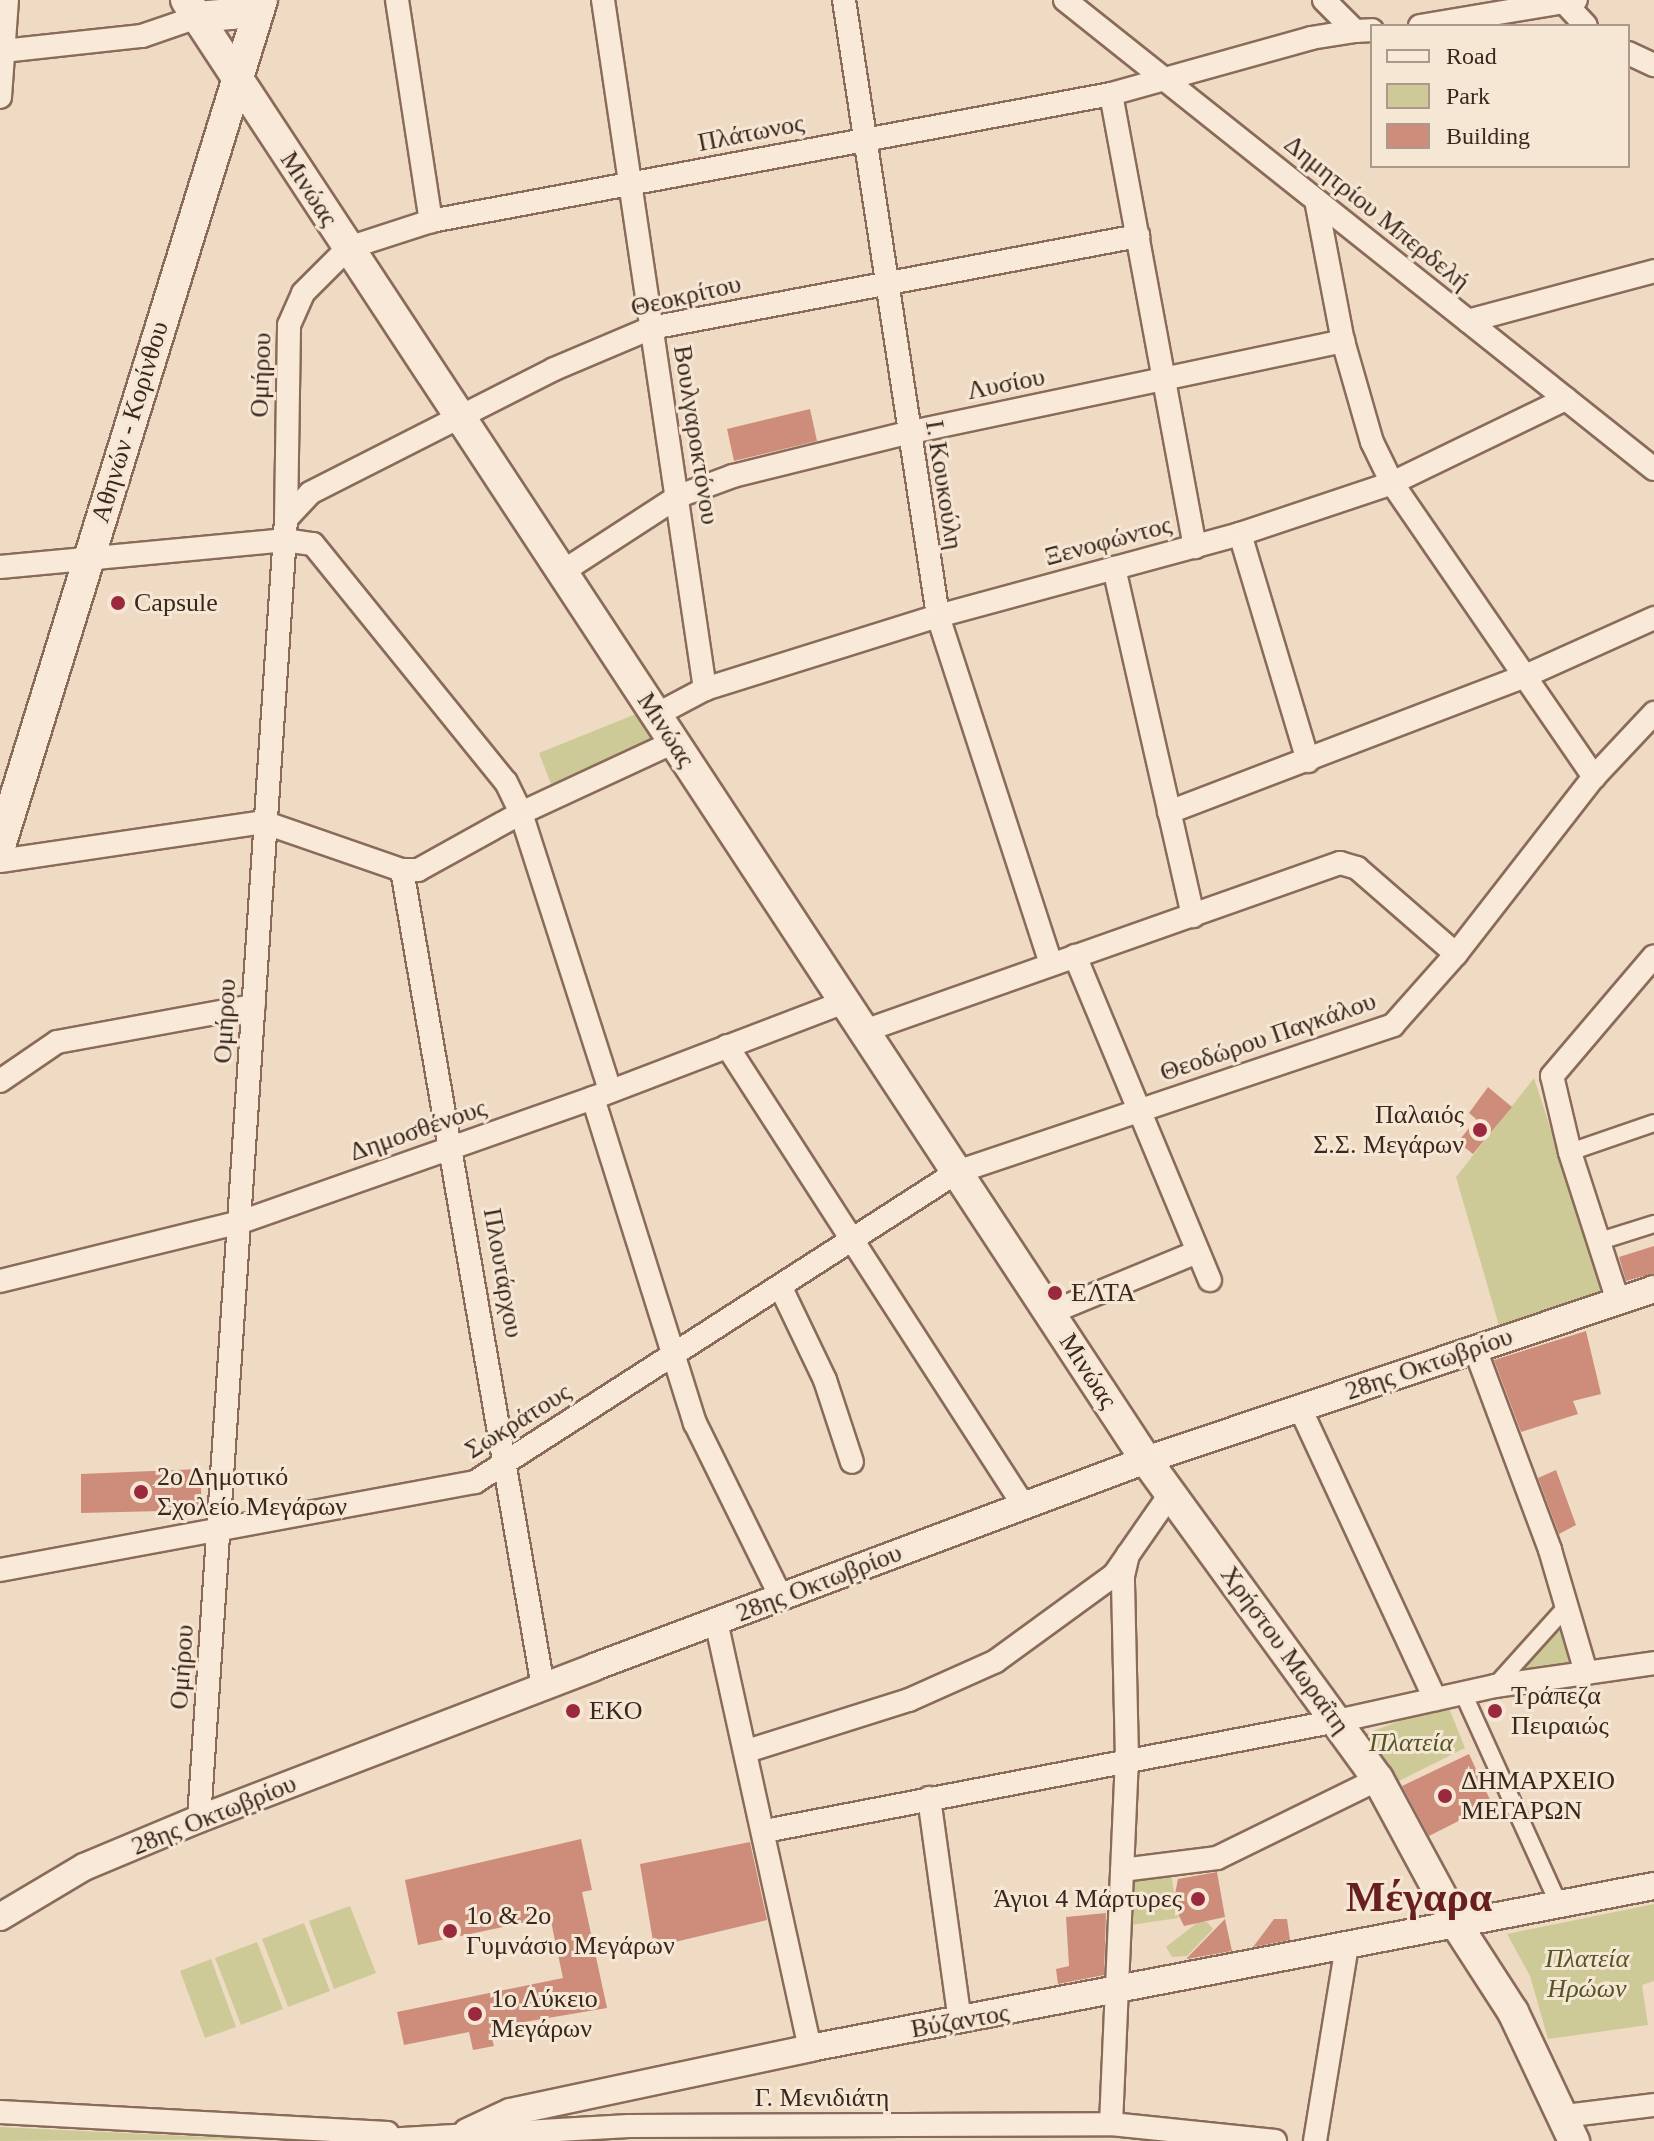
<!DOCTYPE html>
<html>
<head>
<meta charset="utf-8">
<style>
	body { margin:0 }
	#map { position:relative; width:1654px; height:2141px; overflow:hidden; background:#efdbc4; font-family:"Times New Roman",serif }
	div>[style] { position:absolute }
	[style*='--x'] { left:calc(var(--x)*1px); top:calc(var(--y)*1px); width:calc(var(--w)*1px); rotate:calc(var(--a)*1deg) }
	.green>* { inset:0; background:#ceca98 }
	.building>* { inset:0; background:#ce8d7a }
	.roads { filter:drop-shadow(2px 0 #8a6b5a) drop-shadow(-2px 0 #8a6b5a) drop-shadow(0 2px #8a6b5a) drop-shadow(0 -2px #8a6b5a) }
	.pedestrian>* { height:16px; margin:-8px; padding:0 8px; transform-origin:8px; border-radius:8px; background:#f9e9d8 }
	.minor>* { height:22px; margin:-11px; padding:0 11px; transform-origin:11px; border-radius:11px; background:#f9e9d8 }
	.tertiary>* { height:26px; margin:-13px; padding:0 13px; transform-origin:13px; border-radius:13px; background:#f9e9d8 }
	.secondary>* { height:30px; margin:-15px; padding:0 15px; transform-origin:15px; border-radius:15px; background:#f9e9d8 }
	.dots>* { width:22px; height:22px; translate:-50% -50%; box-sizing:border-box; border:4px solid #f6e6d4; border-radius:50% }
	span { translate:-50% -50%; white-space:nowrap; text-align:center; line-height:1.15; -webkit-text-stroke:6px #f6e6d4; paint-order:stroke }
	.street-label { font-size:26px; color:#3a271e }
	.poi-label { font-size:26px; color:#3a271e }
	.left { translate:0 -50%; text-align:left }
	.right { translate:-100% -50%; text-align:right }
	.park-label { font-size:26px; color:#535725; font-style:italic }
	.town-label { font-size:42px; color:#681f1d; font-weight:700 }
	.legend { position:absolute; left:1370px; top:24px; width:260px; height:144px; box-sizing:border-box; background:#f6e6d4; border:2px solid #ab9a8b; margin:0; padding:10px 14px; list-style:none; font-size:24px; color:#3a271e }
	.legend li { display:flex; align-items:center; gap:16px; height:40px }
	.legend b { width:40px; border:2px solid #ab9a8b }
</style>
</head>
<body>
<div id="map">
	<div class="green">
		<i style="clip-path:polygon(636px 714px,654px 742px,551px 784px,539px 753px)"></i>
		<i style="clip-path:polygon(1534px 1078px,1605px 1296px,1500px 1329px,1456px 1177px)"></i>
		<i style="clip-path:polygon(1560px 1625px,1576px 1672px,1519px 1680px,1516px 1671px)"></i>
		<i style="clip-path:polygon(1447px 1703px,1465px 1748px,1397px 1782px,1365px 1734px)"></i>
		<i style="clip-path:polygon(1171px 1873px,1178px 1918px,1131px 1925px,1132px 1878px)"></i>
		<i style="clip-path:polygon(1654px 1904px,1654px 1981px,1642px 1985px,1648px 2025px,1548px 2039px,1530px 1976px,1507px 1934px)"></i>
		<i style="clip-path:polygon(350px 1906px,376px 1973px,334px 1989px,309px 1921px)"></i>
		<i style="clip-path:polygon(1198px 1922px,1207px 1922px,1213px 1929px,1187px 1956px,1172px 1957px,1166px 1947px)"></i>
		<i style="clip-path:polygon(304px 1923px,330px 1991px,288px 2007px,262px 1939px)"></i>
		<i style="clip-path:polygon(257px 1942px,283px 2009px,241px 2025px,215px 1958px)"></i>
		<i style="clip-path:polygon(211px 1959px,236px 2027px,205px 2038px,180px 1971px)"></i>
		<i style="clip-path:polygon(0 2127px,208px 2137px,309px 2139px,0 2141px)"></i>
	</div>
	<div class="building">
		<i style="clip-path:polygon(810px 409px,817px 441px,734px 461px,727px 429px)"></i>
		<i style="clip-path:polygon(1488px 1087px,1512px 1107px,1473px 1154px,1458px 1142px,1476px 1119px,1469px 1113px)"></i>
		<i style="clip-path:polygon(1654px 1246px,1654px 1273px,1626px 1281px,1619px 1257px)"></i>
		<i style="clip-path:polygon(1586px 1331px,1601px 1394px,1573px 1401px,1578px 1414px,1521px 1432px,1494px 1360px)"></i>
		<i style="clip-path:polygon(200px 1469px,202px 1510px,81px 1513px,81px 1474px)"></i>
		<i style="clip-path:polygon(1556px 1470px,1576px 1525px,1559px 1534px,1538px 1478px)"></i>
		<i style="clip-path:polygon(1469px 1754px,1492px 1804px,1429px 1836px,1402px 1786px)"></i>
		<i style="clip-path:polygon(581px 1839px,592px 1890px,582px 1892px,607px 2008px,489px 2028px,494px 2046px,473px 2050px,469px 2032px,404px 2045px,397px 2012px,563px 1978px,550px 1917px,418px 1945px,405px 1880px)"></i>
		<i style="clip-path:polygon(750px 1842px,767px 1920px,654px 1947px,640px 1864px)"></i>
		<i style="clip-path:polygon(1217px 1872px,1225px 1917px,1184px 1926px,1173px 1904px,1178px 1879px)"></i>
		<i style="clip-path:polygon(1106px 1913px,1104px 1975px,1058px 1984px,1056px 1969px,1069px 1966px,1066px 1917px)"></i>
		<i style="clip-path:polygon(1225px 1919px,1232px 1951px,1187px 1959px,1187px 1958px)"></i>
		<i style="clip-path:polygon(1274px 1919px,1287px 1919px,1290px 1940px,1253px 1947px)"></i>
	</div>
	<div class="roads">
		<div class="pedestrian">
			<i style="--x:1570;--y:1152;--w:89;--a:-19"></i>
			<i style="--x:1600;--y:1241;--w:57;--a:-17.5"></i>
			<i style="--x:1495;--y:1686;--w:108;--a:-48"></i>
			<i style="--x:1463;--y:1693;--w:235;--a:65.6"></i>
		</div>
		<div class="minor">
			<i style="--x:397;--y:0;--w:224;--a:81.3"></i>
			<i style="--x:603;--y:0;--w:697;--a:81.58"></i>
			<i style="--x:844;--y:0;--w:623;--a:81.32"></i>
			<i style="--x:938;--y:616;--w:366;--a:72"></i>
			<i style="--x:1065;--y:0;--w:753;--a:38.53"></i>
			<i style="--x:1324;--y:0;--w:44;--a:45"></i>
			<i style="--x:1355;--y:31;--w:17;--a:-3"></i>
			<i style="--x:1562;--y:0;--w:35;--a:47"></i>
			<i style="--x:1420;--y:26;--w:158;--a:-9.5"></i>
			<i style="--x:3;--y:51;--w:140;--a:-6.2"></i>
			<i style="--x:142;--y:36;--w:58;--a:-19.1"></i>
			<i style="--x:1628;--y:53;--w:29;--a:25"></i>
			<i style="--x:1111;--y:94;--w:461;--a:79.5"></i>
			<i style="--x:0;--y:97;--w:97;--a:-85.9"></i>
			<i style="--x:1316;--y:200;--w:144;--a:79.2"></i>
			<i style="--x:1343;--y:341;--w:105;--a:74"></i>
			<i style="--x:1372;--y:442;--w:46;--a:64"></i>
			<i style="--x:1392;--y:483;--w:357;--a:55.5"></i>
			<i style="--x:1468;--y:321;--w:193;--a:-15"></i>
			<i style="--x:286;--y:519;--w:35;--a:-47"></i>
			<i style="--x:310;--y:493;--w:274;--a:-26.9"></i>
			<i style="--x:554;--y:369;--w:105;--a:-22.9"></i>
			<i style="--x:651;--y:328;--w:496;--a:-10.7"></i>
			<i style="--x:1240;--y:534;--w:237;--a:73.3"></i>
			<i style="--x:0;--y:567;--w:285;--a:-5.4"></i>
			<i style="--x:284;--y:540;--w:29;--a:8"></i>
			<i style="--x:313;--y:544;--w:306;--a:51"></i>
			<i style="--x:506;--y:782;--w:34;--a:64"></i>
			<i style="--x:521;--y:813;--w:292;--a:72.2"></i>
			<i style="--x:1114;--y:568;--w:357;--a:77.2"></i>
			<i style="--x:562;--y:572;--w:140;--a:-33"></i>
			<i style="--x:679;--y:496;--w:58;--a:-20.3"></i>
			<i style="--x:733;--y:476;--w:179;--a:-13.9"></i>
			<i style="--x:907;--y:433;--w:446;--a:-11.9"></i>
			<i style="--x:656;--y:715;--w:55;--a:-28"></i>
			<i style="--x:705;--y:689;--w:244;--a:-17.4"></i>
			<i style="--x:938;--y:616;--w:313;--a:-15.2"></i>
			<i style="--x:1240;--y:534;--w:160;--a:-18.5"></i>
			<i style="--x:1392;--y:483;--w:193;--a:-25.8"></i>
			<i style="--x:1169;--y:812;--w:379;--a:-20.9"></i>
			<i style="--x:1523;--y:677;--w:144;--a:-24.2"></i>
			<i style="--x:0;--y:861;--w:266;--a:-8.4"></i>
			<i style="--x:263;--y:822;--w:147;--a:19.1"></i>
			<i style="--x:402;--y:870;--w:16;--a:0"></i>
			<i style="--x:418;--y:870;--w:118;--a:-29"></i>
			<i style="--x:521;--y:813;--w:169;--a:-24.9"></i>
			<i style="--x:402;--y:870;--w:829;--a:80.21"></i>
			<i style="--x:1075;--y:956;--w:351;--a:67.4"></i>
			<i style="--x:864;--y:1031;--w:505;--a:-19.44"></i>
			<i style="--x:1340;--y:863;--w:18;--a:16"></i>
			<i style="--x:1357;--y:868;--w:131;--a:41"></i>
			<i style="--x:727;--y:1046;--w:548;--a:57.15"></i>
			<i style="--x:0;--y:1081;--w:69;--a:-34.4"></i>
			<i style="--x:57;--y:1042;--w:200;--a:-10.4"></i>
			<i style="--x:593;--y:1098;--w:341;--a:72.6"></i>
			<i style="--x:695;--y:1423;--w:194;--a:63.7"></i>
			<i style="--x:0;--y:1281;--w:248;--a:-13.8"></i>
			<i style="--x:241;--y:1222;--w:373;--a:-19.4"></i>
			<i style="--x:593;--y:1098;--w:270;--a:-20.9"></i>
			<i style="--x:780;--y:1286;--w:104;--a:64.4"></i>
			<i style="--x:825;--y:1380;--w:86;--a:71.8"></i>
			<i style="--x:1618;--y:1301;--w:157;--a:-107.9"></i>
			<i style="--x:1570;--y:1152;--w:78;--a:-103.3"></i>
			<i style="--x:1552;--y:1076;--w:157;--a:-49.6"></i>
			<i style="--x:1050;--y:1313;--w:159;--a:-22.5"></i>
			<i style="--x:1475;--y:1349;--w:215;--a:69.5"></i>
			<i style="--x:1550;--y:1550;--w:127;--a:73.6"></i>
			<i style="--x:1300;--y:1408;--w:321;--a:65.1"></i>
			<i style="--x:0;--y:1570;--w:483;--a:-10.5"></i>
			<i style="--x:475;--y:1482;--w:573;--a:-32.75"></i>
			<i style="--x:957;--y:1172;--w:460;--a:-18.6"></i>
			<i style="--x:1393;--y:1025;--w:95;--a:-48.4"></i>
			<i style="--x:1456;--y:954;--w:224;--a:-52.1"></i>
			<i style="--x:1594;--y:777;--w:88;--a:-46.8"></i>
			<i style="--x:716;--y:1621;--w:437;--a:77.6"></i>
			<i style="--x:747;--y:1751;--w:170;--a:-17.5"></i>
			<i style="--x:909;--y:1700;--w:95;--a:-24.1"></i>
			<i style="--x:996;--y:1661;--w:146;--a:-36.1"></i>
			<i style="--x:1114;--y:1575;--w:100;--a:-55.2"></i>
			<i style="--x:929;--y:1798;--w:225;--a:82.1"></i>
			<i style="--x:199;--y:1819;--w:1303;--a:-86.17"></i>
			<i style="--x:286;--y:519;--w:194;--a:-89.1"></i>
			<i style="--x:289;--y:325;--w:35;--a:-66"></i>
			<i style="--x:303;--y:293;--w:64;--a:-45"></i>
			<i style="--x:348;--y:248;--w:87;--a:-18"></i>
			<i style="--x:431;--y:221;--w:692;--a:-10.58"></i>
			<i style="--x:1111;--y:94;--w:208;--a:-15.6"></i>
			<i style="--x:1311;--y:38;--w:45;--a:-9"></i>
			<i style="--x:765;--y:1831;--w:582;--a:-10.89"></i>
			<i style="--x:1337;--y:1721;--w:162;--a:-12.5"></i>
			<i style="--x:1495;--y:1686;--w:161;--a:-8.2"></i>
			<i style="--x:1122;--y:1870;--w:96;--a:-7.2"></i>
			<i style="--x:1217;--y:1858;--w:179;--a:-26.1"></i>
			<i style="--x:0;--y:2112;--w:388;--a:3.1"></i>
			<i style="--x:1564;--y:2116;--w:91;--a:-7"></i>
			<i style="--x:1111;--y:2124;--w:365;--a:-87.5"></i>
			<i style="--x:1127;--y:1759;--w:183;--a:-91.3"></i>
			<i style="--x:1123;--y:1576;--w:22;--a:-77"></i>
			<i style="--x:368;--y:2141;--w:261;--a:-3.3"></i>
			<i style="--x:629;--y:2126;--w:482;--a:-0.2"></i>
			<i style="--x:1111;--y:2124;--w:165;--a:5.9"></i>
			<i style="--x:1315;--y:2141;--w:198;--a:-80.7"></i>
		</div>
		<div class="tertiary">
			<i style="--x:0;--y:1917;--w:98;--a:-30.8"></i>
			<i style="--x:84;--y:1867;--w:125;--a:-22.7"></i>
			<i style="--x:199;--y:1819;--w:423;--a:-21"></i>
			<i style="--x:594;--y:1667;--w:590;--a:-20.56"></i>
			<i style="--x:1146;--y:1460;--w:536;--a:-18.6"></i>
			<i style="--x:467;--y:2132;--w:47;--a:-24.9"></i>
			<i style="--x:510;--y:2112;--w:307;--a:-12"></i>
			<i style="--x:810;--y:2048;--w:859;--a:-10.87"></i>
		</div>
		<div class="secondary">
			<i style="--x:186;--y:0;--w:1747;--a:56.67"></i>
			<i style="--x:1146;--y:1460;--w:394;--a:54"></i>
			<i style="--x:1378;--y:1779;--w:168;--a:61.6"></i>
			<i style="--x:1458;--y:1927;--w:101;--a:57.1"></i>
			<i style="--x:1513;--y:2012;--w:143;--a:64.7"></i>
			<i style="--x:197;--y:17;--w:36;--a:-5"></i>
			<i style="--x:233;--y:14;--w:30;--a:-27"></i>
			<i style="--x:0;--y:846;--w:886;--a:-72.79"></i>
		</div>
	</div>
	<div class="dots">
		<i style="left:118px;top:603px;background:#9b293e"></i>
		<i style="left:1480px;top:1130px;background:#9b293e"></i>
		<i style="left:1055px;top:1293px;background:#9b293e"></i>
		<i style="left:141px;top:1492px;background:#9b293e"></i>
		<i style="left:573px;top:1711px;background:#9b293e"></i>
		<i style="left:1495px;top:1711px;background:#9b293e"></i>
		<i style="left:1445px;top:1796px;background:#9b293e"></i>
		<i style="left:1198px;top:1899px;background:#9b293e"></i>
		<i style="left:450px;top:1931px;background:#9b293e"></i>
		<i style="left:475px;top:2014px;background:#9b293e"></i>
	</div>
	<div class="street-label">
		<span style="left:751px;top:133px;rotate:-11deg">Πλάτωνος</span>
		<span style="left:309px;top:189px;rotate:57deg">Μινώας</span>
		<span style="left:1377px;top:213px;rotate:39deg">Δημητρίου Μπερδελή</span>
		<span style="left:686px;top:296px;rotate:-13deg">Θεοκρίτου</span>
		<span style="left:261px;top:375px;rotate:-88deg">Ομήρου</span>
		<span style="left:1006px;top:384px;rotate:-11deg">Λυσίου</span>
		<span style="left:130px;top:422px;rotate:-73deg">Αθηνών - Κορίνθου</span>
		<span style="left:696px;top:435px;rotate:81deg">Βουλγαροκτόνου</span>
		<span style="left:944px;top:485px;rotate:81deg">Ι. Κουκούλη</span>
		<span style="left:1108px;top:541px;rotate:-15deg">Ξενοφώντος</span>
		<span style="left:666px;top:730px;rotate:57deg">Μινώας</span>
		<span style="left:225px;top:1021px;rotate:-87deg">Ομήρου</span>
		<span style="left:1268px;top:1037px;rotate:-19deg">Θεοδώρου Παγκάλου</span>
		<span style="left:418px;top:1130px;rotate:-19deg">Δημοσθένους</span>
		<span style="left:503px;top:1273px;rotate:80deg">Πλουτάρχου</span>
		<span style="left:1429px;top:1364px;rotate:-19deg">28ης Οκτωβρίου</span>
		<span style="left:1088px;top:1371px;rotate:57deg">Μινώας</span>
		<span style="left:518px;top:1421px;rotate:-32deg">Σωκράτους</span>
		<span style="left:819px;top:1583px;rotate:-21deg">28ης Οκτωβρίου</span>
		<span style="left:1285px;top:1650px;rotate:54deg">Χρήστου Μωραΐτη</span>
		<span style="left:182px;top:1667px;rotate:-86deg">Ομήρου</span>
		<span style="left:214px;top:1815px;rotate:-22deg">28ης Οκτωβρίου</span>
		<span style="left:960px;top:2021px;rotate:-10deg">Βύζαντος</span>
		<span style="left:822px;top:2098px">Γ. Μενιδιάτη</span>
	</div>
	<div class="poi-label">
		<span class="left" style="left:134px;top:603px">Capsule</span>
		<span class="right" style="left:1464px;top:1130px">Παλαιός<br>Σ.Σ. Μεγάρων</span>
		<span class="left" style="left:1071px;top:1293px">ΕΛΤΑ</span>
		<span class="left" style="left:157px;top:1492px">2ο Δημοτικό<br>Σχολείο Μεγάρων</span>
		<span class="left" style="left:1511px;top:1711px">Τράπεζα<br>Πειραιώς</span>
		<span class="left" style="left:589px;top:1711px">EKO</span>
		<span class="left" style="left:1461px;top:1796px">ΔΗΜΑΡΧΕΙΟ<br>ΜΕΓΑΡΩΝ</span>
		<span class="right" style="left:1182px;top:1899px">Άγιοι 4 Μάρτυρες</span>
		<span class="left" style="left:466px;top:1931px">1ο &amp; 2ο<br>Γυμνάσιο Μεγάρων</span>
		<span class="left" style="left:491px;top:2014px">1ο Λύκειο<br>Μεγάρων</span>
	</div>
	<div class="park-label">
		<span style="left:1411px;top:1743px">Πλατεία</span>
		<span style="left:1587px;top:1974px">Πλατεία<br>Ηρώων</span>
	</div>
	<div class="town-label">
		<span style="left:1419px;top:1897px">Μέγαρα</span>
	</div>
	<ul class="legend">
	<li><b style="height:10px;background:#f9e9d8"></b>Road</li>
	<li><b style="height:22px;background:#ceca98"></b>Park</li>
	<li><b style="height:22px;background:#ce8d7a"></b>Building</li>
	</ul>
</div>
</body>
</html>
